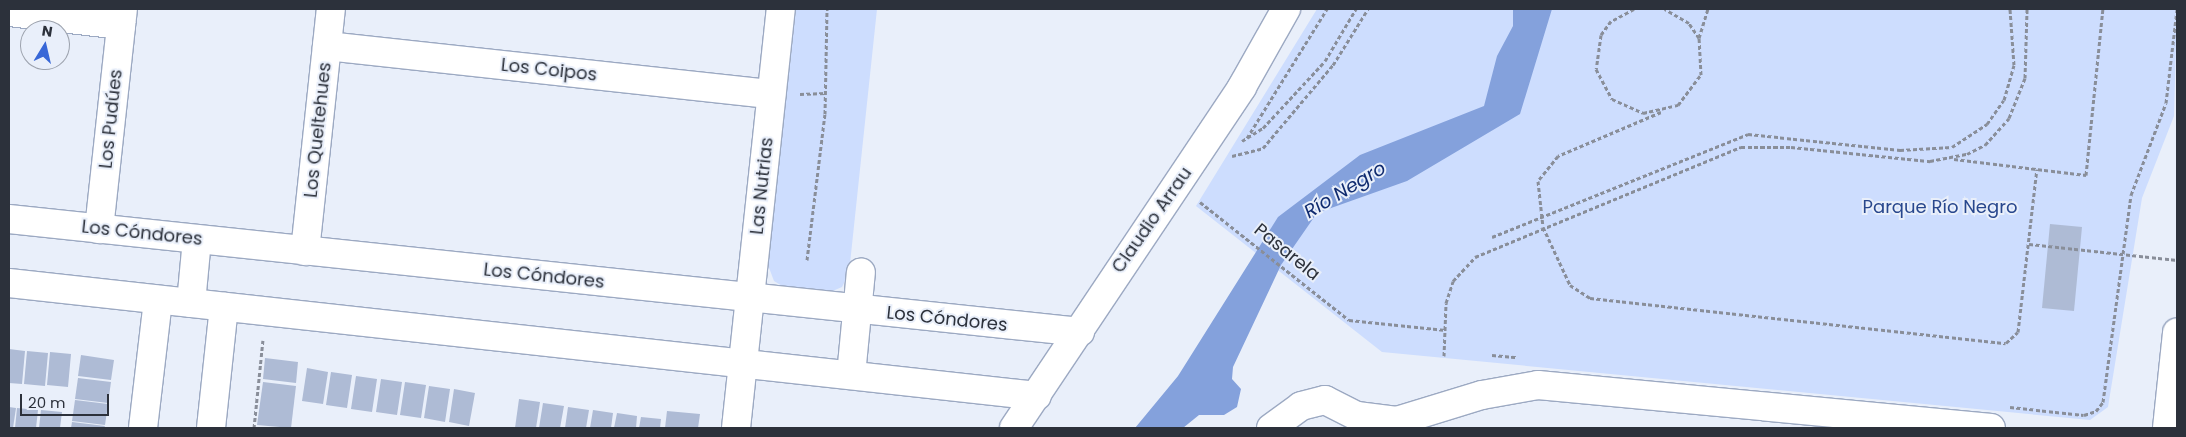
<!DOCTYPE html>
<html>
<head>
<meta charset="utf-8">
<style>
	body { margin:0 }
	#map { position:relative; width:2186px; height:437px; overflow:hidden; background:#e9effa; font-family:Poppins,sans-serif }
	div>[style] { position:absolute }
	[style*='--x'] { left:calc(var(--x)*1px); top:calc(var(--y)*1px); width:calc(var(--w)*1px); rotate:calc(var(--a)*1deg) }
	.green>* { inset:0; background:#cdddfe }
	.water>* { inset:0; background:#84a1dc }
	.building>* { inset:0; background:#aebbd5 }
	.path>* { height:3px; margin-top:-1.5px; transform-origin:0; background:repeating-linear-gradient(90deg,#898e99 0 4px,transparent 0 6.5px) }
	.roads { filter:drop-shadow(1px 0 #9ca9c2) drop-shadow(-1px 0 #9ca9c2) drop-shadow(0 1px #9ca9c2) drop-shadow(0 -1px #9ca9c2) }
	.minor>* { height:28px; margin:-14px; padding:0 14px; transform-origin:14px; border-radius:14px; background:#fff }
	span { translate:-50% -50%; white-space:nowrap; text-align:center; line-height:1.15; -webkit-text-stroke:4px #e9effa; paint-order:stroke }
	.street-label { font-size:18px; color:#2c313b }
	.park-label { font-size:18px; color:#28478d }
	.water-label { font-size:19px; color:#102b6f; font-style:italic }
	.frame { position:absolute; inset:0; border:10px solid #2c313b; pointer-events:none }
	.north { position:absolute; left:20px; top:20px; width:50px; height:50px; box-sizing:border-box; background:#e9effa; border:1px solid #9da3ae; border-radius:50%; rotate:9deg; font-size:14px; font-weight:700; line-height:20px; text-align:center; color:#2c313b }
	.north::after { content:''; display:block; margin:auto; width:18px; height:22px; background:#3867d7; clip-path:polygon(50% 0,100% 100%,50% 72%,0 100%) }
	.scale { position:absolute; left:20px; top:394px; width:89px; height:22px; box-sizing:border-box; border:2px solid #2c313b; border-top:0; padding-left:6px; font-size:15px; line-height:18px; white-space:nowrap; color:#2c313b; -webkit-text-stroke:4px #e9effa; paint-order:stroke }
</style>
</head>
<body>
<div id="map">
	<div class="green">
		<i style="clip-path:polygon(796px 9px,877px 9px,849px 273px,842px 287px,828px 293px,787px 289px,774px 281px,768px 265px)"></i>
		<i style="clip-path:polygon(1317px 9px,2177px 9px,2174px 116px,2142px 198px,2108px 407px,2090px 420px,1382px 352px,1196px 206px)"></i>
	</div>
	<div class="water">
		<i style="clip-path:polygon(1513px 9px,1552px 9px,1520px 114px,1407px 181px,1317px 213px,1281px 265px,1233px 367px,1232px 379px,1241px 389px,1237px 407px,1224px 415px,1199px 415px,1183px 428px,1135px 428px,1178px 376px,1278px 217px,1360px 155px,1484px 106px,1497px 56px,1513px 26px)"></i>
	</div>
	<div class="building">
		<i style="clip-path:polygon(2050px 224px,2082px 227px,2074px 311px,2042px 308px)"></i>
		<i style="clip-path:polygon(9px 349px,25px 351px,22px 384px,9px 383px)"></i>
		<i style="clip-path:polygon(27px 351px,48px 353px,45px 386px,24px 384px)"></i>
		<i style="clip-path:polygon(50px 352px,71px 354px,68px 387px,47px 385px)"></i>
		<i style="clip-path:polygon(81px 355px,114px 360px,111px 380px,78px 376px)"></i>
		<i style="clip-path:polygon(265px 358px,298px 362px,296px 383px,263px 379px)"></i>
		<i style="clip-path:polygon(307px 368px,328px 372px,323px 404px,302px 401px)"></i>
		<i style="clip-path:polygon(331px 372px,352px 375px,347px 408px,326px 405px)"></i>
		<i style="clip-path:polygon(356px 376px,377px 379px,372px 412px,351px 409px)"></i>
		<i style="clip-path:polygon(78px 378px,111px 382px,108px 403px,75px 399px)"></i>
		<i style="clip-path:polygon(381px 379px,402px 382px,397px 415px,376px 412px)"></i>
		<i style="clip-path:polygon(263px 382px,296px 386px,291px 428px,257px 425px)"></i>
		<i style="clip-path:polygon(405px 382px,426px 385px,421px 418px,400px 415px)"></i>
		<i style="clip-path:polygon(429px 386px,450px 389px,445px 422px,424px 418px)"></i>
		<i style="clip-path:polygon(454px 389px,475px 393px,469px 426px,449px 422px)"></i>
		<i style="clip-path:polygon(519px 399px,540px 402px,536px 428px,515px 428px)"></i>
		<i style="clip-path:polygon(75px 400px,108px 404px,105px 425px,72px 421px)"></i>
		<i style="clip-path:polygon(543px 403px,564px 406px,560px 428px,539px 428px)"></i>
		<i style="clip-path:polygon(9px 407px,16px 408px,13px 428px,9px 428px)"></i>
		<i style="clip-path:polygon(568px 407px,589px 410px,586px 428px,565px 428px)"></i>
		<i style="clip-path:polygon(17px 408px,38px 410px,36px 428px,15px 428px)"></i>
		<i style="clip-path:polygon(41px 410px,62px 412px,60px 428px,39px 428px)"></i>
		<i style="clip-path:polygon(593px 410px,613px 413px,611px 428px,590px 428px)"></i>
		<i style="clip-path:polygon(667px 411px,700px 414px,698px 428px,665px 428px)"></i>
		<i style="clip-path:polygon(617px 413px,637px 416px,636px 428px,614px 428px)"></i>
		<i style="clip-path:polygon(641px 417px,661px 419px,660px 428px,639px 428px)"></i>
		<i style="clip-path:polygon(72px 422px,105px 426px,104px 428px,71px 428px)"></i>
	</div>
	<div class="path">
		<i style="--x:1634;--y:9;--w:26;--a:152"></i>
		<i style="--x:1611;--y:21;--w:17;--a:126"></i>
		<i style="--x:1601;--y:35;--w:34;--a:98"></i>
		<i style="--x:1596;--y:69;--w:34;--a:62"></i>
		<i style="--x:1612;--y:99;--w:34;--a:24"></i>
		<i style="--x:1643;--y:113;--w:36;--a:-13"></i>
		<i style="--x:1678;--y:105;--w:38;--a:-53"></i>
		<i style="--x:1701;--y:75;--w:37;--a:-93"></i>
		<i style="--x:1699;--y:38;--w:18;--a:-124"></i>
		<i style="--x:1689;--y:23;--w:28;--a:-150"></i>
		<i style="--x:1699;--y:38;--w:30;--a:-73"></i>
		<i style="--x:800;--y:94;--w:26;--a:-2"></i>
		<i style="--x:1661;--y:112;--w:112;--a:156.9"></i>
		<i style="--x:1558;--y:156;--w:32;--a:129"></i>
		<i style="--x:1538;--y:181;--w:46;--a:83.8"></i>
		<i style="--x:1543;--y:227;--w:64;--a:65"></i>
		<i style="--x:1570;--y:285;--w:24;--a:33"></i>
		<i style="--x:1590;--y:298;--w:418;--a:6.2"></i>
		<i style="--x:2006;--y:343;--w:16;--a:-43"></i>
		<i style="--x:2018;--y:332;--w:164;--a:-83.4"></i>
		<i style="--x:1247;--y:138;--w:152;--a:-58.2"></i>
		<i style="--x:1242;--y:141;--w:25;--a:-32"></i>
		<i style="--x:1263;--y:128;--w:91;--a:-47.2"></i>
		<i style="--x:1325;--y:61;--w:61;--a:-59.2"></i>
		<i style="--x:1232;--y:156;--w:32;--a:-14"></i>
		<i style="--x:1263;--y:148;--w:109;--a:-49.9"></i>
		<i style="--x:1333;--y:65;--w:66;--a:-58"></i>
		<i style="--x:1954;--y:159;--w:133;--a:6.9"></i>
		<i style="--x:2086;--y:175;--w:167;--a:-84.2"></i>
		<i style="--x:1200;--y:202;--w:190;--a:38.4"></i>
		<i style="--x:1349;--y:320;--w:97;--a:5.9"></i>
		<i style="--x:1492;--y:237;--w:276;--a:-21.9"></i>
		<i style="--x:1748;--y:134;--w:153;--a:6"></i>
		<i style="--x:1900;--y:150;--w:52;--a:-3.3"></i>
		<i style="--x:1952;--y:147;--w:42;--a:-33.3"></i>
		<i style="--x:1987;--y:124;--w:29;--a:-55"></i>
		<i style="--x:2004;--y:100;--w:36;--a:-74"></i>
		<i style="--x:2014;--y:65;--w:56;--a:-94.1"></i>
		<i style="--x:2029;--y:244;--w:149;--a:6.2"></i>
		<i style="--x:807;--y:260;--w:147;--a:-83"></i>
		<i style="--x:825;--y:114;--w:105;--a:-88.9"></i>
		<i style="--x:1492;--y:355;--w:25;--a:5"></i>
		<i style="--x:1444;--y:356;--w:53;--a:-87.8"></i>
		<i style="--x:1446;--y:303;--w:23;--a:-72"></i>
		<i style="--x:1453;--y:281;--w:33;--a:-47"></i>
		<i style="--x:1475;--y:257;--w:288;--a:-22.5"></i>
		<i style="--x:1741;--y:147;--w:50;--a:0"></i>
		<i style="--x:1791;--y:147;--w:140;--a:5.8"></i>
		<i style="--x:1930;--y:161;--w:38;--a:-11"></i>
		<i style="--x:1967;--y:154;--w:20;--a:-27"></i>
		<i style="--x:1985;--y:145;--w:36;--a:-48"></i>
		<i style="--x:2009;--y:118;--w:43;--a:-68.2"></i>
		<i style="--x:2025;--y:78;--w:69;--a:-88.3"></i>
		<i style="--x:2010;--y:407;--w:74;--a:6.2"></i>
		<i style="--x:2084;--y:415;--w:13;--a:-18"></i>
		<i style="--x:2096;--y:411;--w:11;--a:-52"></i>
		<i style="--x:2103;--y:402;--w:209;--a:-82.3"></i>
		<i style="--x:2131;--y:195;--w:98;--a:-69.2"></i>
		<i style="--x:2166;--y:103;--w:95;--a:-83.3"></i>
		<i style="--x:254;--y:428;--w:88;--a:-84.2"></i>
	</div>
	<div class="roads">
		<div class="minor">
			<i style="--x:9;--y:12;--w:113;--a:6.6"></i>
			<i style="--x:327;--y:46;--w:447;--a:6.2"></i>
			<i style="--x:9;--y:219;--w:1077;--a:6.02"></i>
			<i style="--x:99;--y:229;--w:221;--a:-83.8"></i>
			<i style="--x:305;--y:251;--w:243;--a:-83.9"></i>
			<i style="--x:9;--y:283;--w:1034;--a:6.27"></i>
			<i style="--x:191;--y:303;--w:64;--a:-84.6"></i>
			<i style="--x:851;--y:375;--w:103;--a:-84.5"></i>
			<i style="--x:143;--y:428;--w:129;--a:-83.3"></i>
			<i style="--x:211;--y:428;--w:122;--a:-83.9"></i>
			<i style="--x:736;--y:428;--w:421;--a:-83.9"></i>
			<i style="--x:1014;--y:428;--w:410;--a:-56.2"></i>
			<i style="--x:1242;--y:87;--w:90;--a:-60.6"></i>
			<i style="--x:1271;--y:428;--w:37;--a:-36"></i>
			<i style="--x:1301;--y:406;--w:25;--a:-14"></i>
			<i style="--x:1325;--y:400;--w:36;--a:27"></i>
			<i style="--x:1357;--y:416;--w:40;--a:7.1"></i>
			<i style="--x:1397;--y:421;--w:89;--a:-17"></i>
			<i style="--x:1482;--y:395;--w:57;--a:-10.1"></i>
			<i style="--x:1538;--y:385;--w:455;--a:5.4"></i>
			<i style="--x:2167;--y:428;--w:96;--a:-84"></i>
		</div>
	</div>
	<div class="street-label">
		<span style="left:549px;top:70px;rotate:6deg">Los Coipos</span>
		<span style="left:111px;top:119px;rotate:-84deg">Los Pudúes</span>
		<span style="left:318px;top:130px;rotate:-84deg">Los Queltehues</span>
		<span style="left:762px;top:186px;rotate:-84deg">Las Nutrias</span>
		<span style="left:1152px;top:220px;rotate:-55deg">Claudio Arrau</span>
		<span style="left:142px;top:233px;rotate:6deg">Los Cóndores</span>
		<span style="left:1287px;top:252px;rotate:39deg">Pasarela</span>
		<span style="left:544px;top:276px;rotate:6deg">Los Cóndores</span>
		<span style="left:947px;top:319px;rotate:6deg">Los Cóndores</span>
	</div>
	<div class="park-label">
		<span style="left:1940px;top:207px">Parque Río Negro</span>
	</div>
	<div class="water-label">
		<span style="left:1345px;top:190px;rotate:-31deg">Río Negro</span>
	</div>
	<div class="frame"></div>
	<div class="north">N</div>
	<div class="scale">20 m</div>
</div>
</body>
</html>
